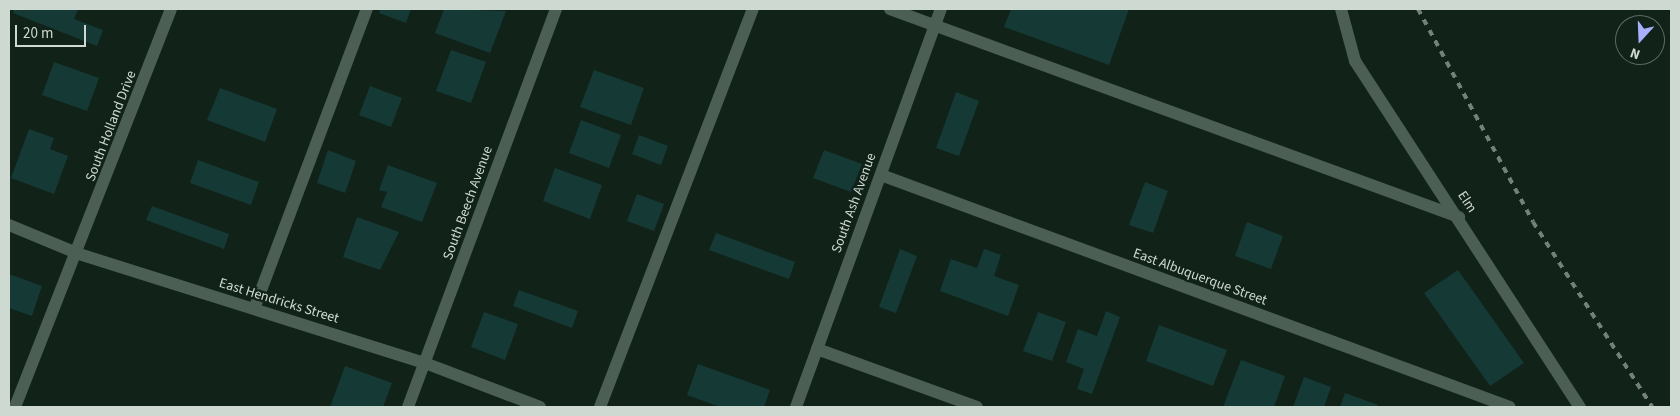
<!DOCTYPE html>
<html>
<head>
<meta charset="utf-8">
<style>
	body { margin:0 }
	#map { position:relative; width:1680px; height:416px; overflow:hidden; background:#112219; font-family:"Source Sans 3",sans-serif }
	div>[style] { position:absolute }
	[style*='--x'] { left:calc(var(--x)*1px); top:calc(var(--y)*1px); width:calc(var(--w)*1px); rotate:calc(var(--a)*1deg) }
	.building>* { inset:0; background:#153934 }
	.minor>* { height:12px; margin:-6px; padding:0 6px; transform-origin:6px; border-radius:6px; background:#4c5f54 }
	.rail>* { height:4px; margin-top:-2px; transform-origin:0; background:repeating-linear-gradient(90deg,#738179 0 6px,transparent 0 12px) }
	span { translate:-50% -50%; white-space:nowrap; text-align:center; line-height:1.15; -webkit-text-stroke:4.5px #112219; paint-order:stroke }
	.street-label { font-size:14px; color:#ced9d2 }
	.frame { position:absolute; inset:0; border:10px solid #ced9d2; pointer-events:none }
	.north { position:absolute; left:1615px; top:15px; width:50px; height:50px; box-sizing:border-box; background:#112219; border:1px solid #5d6b63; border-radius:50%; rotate:200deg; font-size:14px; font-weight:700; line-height:20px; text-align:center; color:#ced9d2 }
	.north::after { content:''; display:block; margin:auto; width:18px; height:22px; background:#a8b0fc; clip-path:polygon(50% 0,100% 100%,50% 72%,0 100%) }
	.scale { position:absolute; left:15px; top:25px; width:71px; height:22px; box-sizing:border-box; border:2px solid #ced9d2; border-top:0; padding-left:6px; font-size:15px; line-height:18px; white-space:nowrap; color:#ced9d2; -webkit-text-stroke:4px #112219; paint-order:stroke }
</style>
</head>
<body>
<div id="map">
	<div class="building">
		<i style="clip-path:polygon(14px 9px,78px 9px,74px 19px,103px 30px,97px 46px,13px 13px)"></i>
		<i style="clip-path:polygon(380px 9px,411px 9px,406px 23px,379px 13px)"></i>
		<i style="clip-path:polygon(444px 9px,506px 11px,490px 53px,435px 33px)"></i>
		<i style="clip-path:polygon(1011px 9px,1129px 9px,1109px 65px,1004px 27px)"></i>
		<i style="clip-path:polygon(451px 50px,486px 62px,471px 103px,436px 91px)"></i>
		<i style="clip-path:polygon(54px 62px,99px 78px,87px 111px,42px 95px)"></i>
		<i style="clip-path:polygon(594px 70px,644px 88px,631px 125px,580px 107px)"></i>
		<i style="clip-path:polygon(370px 86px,402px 98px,391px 127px,359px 115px)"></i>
		<i style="clip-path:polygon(220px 88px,277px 109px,265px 142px,207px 120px)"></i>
		<i style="clip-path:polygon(956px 92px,979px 101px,959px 156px,936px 148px)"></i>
		<i style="clip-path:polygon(581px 120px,621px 135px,609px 168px,569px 153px)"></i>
		<i style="clip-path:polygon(29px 129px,54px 138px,50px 149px,68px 156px,54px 194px,11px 178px)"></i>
		<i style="clip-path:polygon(639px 135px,668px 146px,661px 165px,632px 154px)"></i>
		<i style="clip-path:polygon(328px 150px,356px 161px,345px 193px,317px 183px)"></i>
		<i style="clip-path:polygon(824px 150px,862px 164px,851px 192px,813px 178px)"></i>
		<i style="clip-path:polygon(198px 160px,259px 182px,251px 205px,190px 183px)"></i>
		<i style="clip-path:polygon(388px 165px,437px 183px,422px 222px,381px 207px,387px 192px,379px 190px)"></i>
		<i style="clip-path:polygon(555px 168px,602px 185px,590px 219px,543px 201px)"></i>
		<i style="clip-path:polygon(1145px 182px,1168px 191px,1153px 233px,1129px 225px)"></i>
		<i style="clip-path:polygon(637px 194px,664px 204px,654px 231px,627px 221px)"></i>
		<i style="clip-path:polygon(152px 206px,229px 234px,224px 249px,146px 220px)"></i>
		<i style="clip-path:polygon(357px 217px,399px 232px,380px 270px,343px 257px)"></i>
		<i style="clip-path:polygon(1247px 222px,1283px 236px,1271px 269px,1235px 256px)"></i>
		<i style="clip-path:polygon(716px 233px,795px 262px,789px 279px,709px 250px)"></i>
		<i style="clip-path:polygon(900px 249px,917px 256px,896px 313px,879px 307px)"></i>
		<i style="clip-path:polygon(984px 249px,1001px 255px,994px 276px,1019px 285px,1008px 316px,940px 291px,951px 259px,977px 268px)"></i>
		<i style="clip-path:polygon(1458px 270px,1524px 363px,1490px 386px,1424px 293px)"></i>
		<i style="clip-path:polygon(9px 274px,42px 286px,32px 316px,9px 308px)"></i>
		<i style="clip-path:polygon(519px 290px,578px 311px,572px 328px,513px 306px)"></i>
		<i style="clip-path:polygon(1106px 311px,1120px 317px,1092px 394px,1077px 389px,1084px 369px,1066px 362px,1078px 329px,1097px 336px)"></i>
		<i style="clip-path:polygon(484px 312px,518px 324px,505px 360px,471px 347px)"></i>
		<i style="clip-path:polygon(1038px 312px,1066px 322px,1052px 361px,1023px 351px)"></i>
		<i style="clip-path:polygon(1159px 325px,1227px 350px,1213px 386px,1146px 361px)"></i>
		<i style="clip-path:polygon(1241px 360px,1285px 376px,1274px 407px,1223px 407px)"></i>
		<i style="clip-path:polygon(698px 364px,770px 390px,764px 407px,720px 407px,687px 395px)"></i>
		<i style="clip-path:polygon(345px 366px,392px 383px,383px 407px,330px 407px)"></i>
		<i style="clip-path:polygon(1304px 377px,1331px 387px,1324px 407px,1293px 407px)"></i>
		<i style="clip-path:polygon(1345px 393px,1378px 405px,1377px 407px,1340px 407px)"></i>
	</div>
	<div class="minor">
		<i style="--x:890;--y:9;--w:606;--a:20.08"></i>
		<i style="--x:1341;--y:9;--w:54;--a:74.9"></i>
		<i style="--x:1355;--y:61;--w:413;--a:57"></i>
		<i style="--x:881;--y:175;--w:670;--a:20.25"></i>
		<i style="--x:9;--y:225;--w:76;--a:22.5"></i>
		<i style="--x:79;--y:254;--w:363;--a:17.5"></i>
		<i style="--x:425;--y:363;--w:123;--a:20.9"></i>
		<i style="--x:254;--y:309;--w:321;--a:-69.4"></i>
		<i style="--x:817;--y:349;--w:170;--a:19.9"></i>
		<i style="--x:15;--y:407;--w:427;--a:-68.6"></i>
		<i style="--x:408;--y:407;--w:425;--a:-69.6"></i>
		<i style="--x:600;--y:407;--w:426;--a:-69"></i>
		<i style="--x:796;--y:407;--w:424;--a:-70"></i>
	</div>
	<div class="rail">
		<i style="--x:1418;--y:9;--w:242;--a:61.6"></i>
		<i style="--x:1533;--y:222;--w:220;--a:57.2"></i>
	</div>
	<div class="street-label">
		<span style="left:111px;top:126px;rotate:-69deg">South Holland Drive</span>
		<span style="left:1467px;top:202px;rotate:57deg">Elm</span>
		<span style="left:468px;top:203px;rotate:-70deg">South Beech Avenue</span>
		<span style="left:854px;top:203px;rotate:-70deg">South Ash Avenue</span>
		<span style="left:1200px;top:277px;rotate:20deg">East Albuquerque Street</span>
		<span style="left:279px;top:301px;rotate:17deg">East Hendricks Street</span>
	</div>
	<div class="frame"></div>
	<div class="north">N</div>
	<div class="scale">20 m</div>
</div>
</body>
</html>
